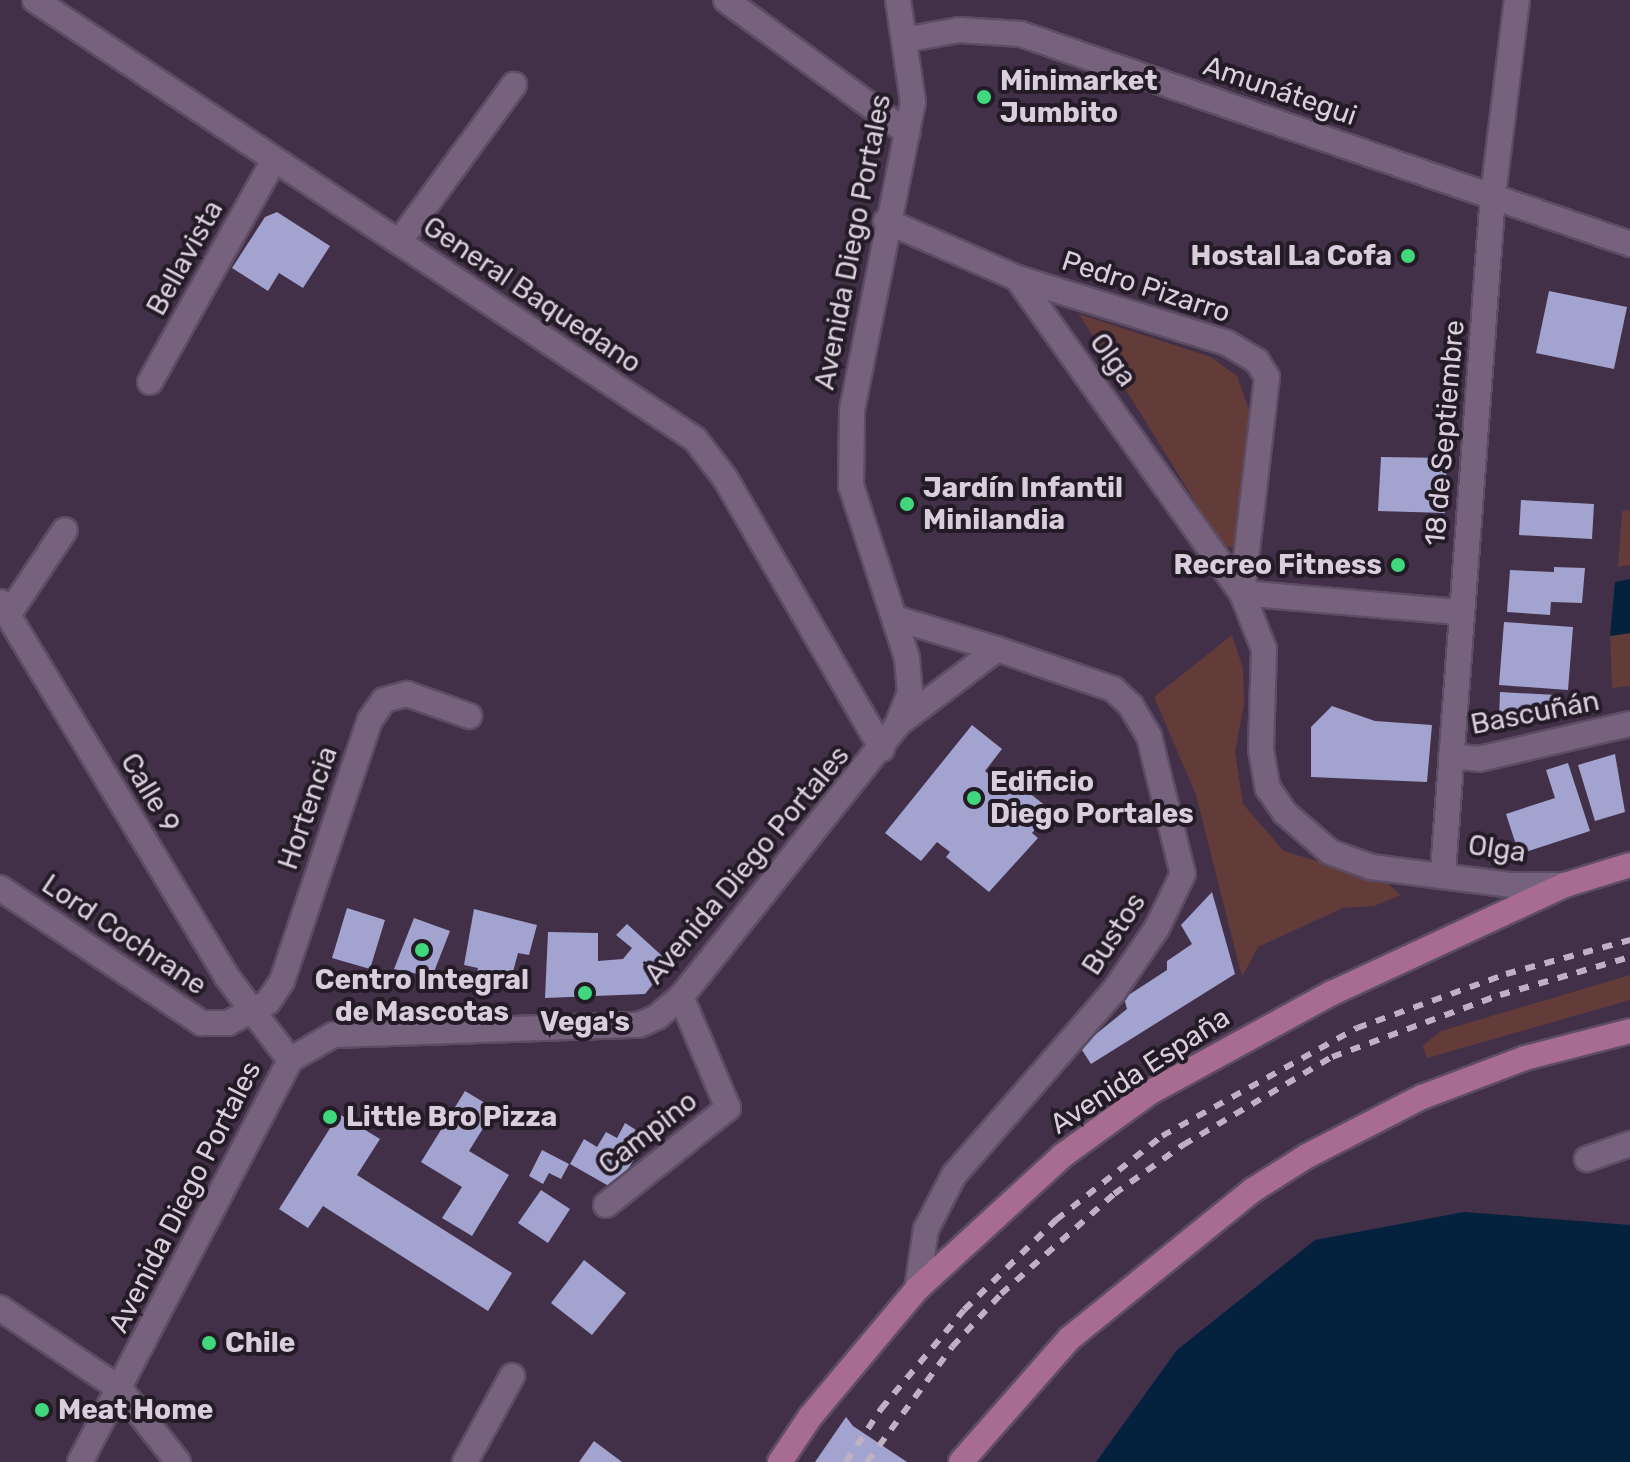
<!DOCTYPE html>
<html>
<head>
<meta charset="utf-8">
<style>
	body { margin:0 }
	#map { position:relative; width:1630px; height:1462px; overflow:hidden; background:#422f48; font-family:Rubik,sans-serif }
	div>[style] { position:absolute }
	[style*='--x'] { left:calc(var(--x)*1px); top:calc(var(--y)*1px); width:calc(var(--w)*1px); rotate:calc(var(--a)*1deg) }
	.green>* { inset:0; background:#633c39 }
	.water>* { inset:0; background:#04213e }
	.building>* { inset:0; background:#a3a3d0 }
	.roads { filter:drop-shadow(2px 0 #5d4d63) drop-shadow(-2px 0 #5d4d63) drop-shadow(0 2px #5d4d63) drop-shadow(0 -2px #5d4d63) }
	.minor>* { height:24px; margin:-12px; padding:0 12px; transform-origin:12px; border-radius:12px; background:#77627e }
	.major>* { height:24px; margin:-12px; padding:0 12px; transform-origin:12px; border-radius:12px; background:#a96c91 }
	.rail>* { height:6px; margin-top:-3px; transform-origin:0; background:repeating-linear-gradient(90deg,#bfb1c3 0 10px,transparent 0 20px) }
	.dots>* { width:22px; height:22px; translate:-50% -50%; box-sizing:border-box; border:4px solid #231b26; border-radius:50% }
	span { translate:-50% -50%; white-space:nowrap; text-align:center; line-height:1.15; -webkit-text-stroke:8px #231b26; paint-order:stroke }
	.poi-label { font-size:28px; color:#dacede; font-weight:700 }
	.left { translate:0 -50%; text-align:left }
	.right { translate:-100% -50%; text-align:right }
	.street-label { font-size:28px; color:#dacede }
</style>
</head>
<body>
<div id="map">
	<div class="green">
		<i style="clip-path:polygon(1079px 314px,1211px 357px,1237px 376px,1255px 426px,1238px 549px,1222px 545px)"></i>
		<i style="clip-path:polygon(1630px 510px,1630px 565px,1618px 567px,1622px 511px)"></i>
		<i style="clip-path:polygon(1630px 633px,1630px 686px,1612px 688px,1610px 636px)"></i>
		<i style="clip-path:polygon(1232px 635px,1243px 668px,1244px 704px,1235px 752px,1243px 804px,1284px 851px,1386px 882px,1401px 895px,1374px 906px,1343px 908px,1258px 947px,1242px 977px,1196px 795px,1154px 697px)"></i>
		<i style="clip-path:polygon(1630px 975px,1630px 1000px,1427px 1058px,1422px 1046px,1441px 1031px)"></i>
	</div>
	<div class="water">
		<i style="clip-path:polygon(1630px 579px,1630px 633px,1610px 636px,1615px 582px)"></i>
		<i style="clip-path:polygon(1464px 1212px,1630px 1225px,1630px 1462px,1096px 1462px,1177px 1350px,1315px 1240px)"></i>
	</div>
	<div class="building">
		<i style="clip-path:polygon(277px 212px,330px 246px,303px 288px,279px 273px,268px 291px,232px 268px,265px 217px)"></i>
		<i style="clip-path:polygon(1549px 291px,1627px 307px,1614px 369px,1536px 353px)"></i>
		<i style="clip-path:polygon(1381px 457px,1447px 458px,1445px 513px,1378px 511px)"></i>
		<i style="clip-path:polygon(1521px 500px,1594px 504px,1592px 539px,1519px 535px)"></i>
		<i style="clip-path:polygon(1554px 567px,1585px 568px,1582px 603px,1551px 602px,1550px 615px,1507px 612px,1510px 570px,1554px 572px)"></i>
		<i style="clip-path:polygon(1504px 622px,1573px 627px,1568px 690px,1499px 685px)"></i>
		<i style="clip-path:polygon(1500px 692px,1556px 695px,1554px 721px,1499px 719px)"></i>
		<i style="clip-path:polygon(1332px 706px,1375px 721px,1432px 725px,1427px 782px,1311px 777px,1311px 727px)"></i>
		<i style="clip-path:polygon(972px 725px,1002px 749px,985px 771px,1004px 787px,1010px 778px,1051px 810px,1032px 833px,1038px 838px,989px 892px,946px 857px,950px 852px,937px 842px,921px 861px,885px 833px)"></i>
		<i style="clip-path:polygon(1615px 754px,1625px 812px,1595px 821px,1578px 765px)"></i>
		<i style="clip-path:polygon(1568px 763px,1590px 831px,1519px 854px,1506px 814px,1555px 798px,1546px 770px)"></i>
		<i style="clip-path:polygon(1212px 892px,1235px 974px,1091px 1064px,1080px 1047px,1127px 1009px,1124px 998px,1167px 970px,1167px 961px,1192px 944px,1181px 925px)"></i>
		<i style="clip-path:polygon(347px 908px,385px 920px,370px 969px,332px 958px)"></i>
		<i style="clip-path:polygon(474px 909px,537px 925px,529px 955px,518px 953px,510px 983px,476px 974px,478px 968px,464px 965px)"></i>
		<i style="clip-path:polygon(414px 918px,450px 931px,432px 977px,394px 969px)"></i>
		<i style="clip-path:polygon(627px 924px,670px 963px,645px 994px,545px 998px,548px 932px,598px 933px,598px 961px,623px 959px,632px 948px,616px 935px)"></i>
		<i style="clip-path:polygon(465px 1091px,495px 1109px,469px 1151px,509px 1175px,472px 1236px,442px 1218px,462px 1187px,421px 1162px)"></i>
		<i style="clip-path:polygon(339px 1114px,380px 1139px,357px 1175px,512px 1273px,488px 1311px,323px 1206px,308px 1228px,279px 1209px)"></i>
		<i style="clip-path:polygon(625px 1123px,649px 1138px,614px 1189px,570px 1164px,584px 1139px,597px 1147px,606px 1132px,617px 1138px)"></i>
		<i style="clip-path:polygon(542px 1150px,569px 1164px,561px 1179px,549px 1173px,543px 1184px,529px 1176px)"></i>
		<i style="clip-path:polygon(541px 1190px,570px 1209px,548px 1243px,518px 1223px)"></i>
		<i style="clip-path:polygon(584px 1260px,626px 1293px,592px 1335px,551px 1303px)"></i>
		<i style="clip-path:polygon(846px 1417px,853px 1426px,907px 1462px,815px 1462px)"></i>
		<i style="clip-path:polygon(594px 1441px,622px 1462px,579px 1462px)"></i>
	</div>
	<div class="roads">
		<div class="minor">
			<i style="--x:35;--y:0;--w:793;--a:33.63"></i>
			<i style="--x:695;--y:439;--w:49;--a:52.4"></i>
			<i style="--x:725;--y:478;--w:313;--a:59.9"></i>
			<i style="--x:726;--y:0;--w:225;--a:36.2"></i>
			<i style="--x:904;--y:40;--w:56;--a:-10.3"></i>
			<i style="--x:959;--y:30;--w:62;--a:3.7"></i>
			<i style="--x:1021;--y:34;--w:644;--a:19.03"></i>
			<i style="--x:886;--y:221;--w:143;--a:23.5"></i>
			<i style="--x:1017;--y:278;--w:387;--a:54.5"></i>
			<i style="--x:1242;--y:593;--w:60;--a:68.6"></i>
			<i style="--x:1264;--y:649;--w:101;--a:91.7"></i>
			<i style="--x:1261;--y:750;--w:39;--a:80"></i>
			<i style="--x:1268;--y:788;--w:30;--a:56"></i>
			<i style="--x:1285;--y:813;--w:60;--a:40.9"></i>
			<i style="--x:1330;--y:852;--w:44;--a:20.1"></i>
			<i style="--x:1371;--y:867;--w:142;--a:7.3"></i>
			<i style="--x:1512;--y:885;--w:53;--a:0"></i>
			<i style="--x:399;--y:242;--w:195;--a:-53.8"></i>
			<i style="--x:1017;--y:278;--w:220;--a:17.2"></i>
			<i style="--x:1227;--y:343;--w:35;--a:31"></i>
			<i style="--x:1257;--y:361;--w:19;--a:58"></i>
			<i style="--x:1267;--y:377;--w:217;--a:96.6"></i>
			<i style="--x:1242;--y:593;--w:220;--a:5"></i>
			<i style="--x:150;--y:382;--w:252;--a:-60.8"></i>
			<i style="--x:0;--y:602;--w:438;--a:58.8"></i>
			<i style="--x:227;--y:977;--w:104;--a:52.8"></i>
			<i style="--x:8;--y:615;--w:102;--a:-56.2"></i>
			<i style="--x:898;--y:619;--w:103;--a:16.9"></i>
			<i style="--x:898;--y:724;--w:124;--a:-37.1"></i>
			<i style="--x:997;--y:649;--w:123;--a:19"></i>
			<i style="--x:1113;--y:689;--w:25;--a:43"></i>
			<i style="--x:1131;--y:706;--w:35;--a:59"></i>
			<i style="--x:1149;--y:736;--w:142;--a:76.2"></i>
			<i style="--x:1183;--y:874;--w:60;--a:115.7"></i>
			<i style="--x:1157;--y:928;--w:76;--a:124.3"></i>
			<i style="--x:1114;--y:991;--w:244;--a:131"></i>
			<i style="--x:954;--y:1175;--w:61;--a:117.4"></i>
			<i style="--x:926;--y:1229;--w:61;--a:98.5"></i>
			<i style="--x:1451;--y:756;--w:28;--a:6"></i>
			<i style="--x:1479;--y:759;--w:155;--a:-13.1"></i>
			<i style="--x:1443;--y:872;--w:679;--a:-85.78"></i>
			<i style="--x:1493;--y:195;--w:196;--a:-83"></i>
			<i style="--x:0;--y:888;--w:243;--a:33.8"></i>
			<i style="--x:202;--y:1023;--w:26;--a:0"></i>
			<i style="--x:228;--y:1023;--w:45;--a:-27.7"></i>
			<i style="--x:268;--y:1002;--w:25;--a:-56"></i>
			<i style="--x:282;--y:981;--w:275;--a:-71.4"></i>
			<i style="--x:370;--y:720;--w:24;--a:-55"></i>
			<i style="--x:384;--y:700;--w:24;--a:-15"></i>
			<i style="--x:407;--y:694;--w:66;--a:19.5"></i>
			<i style="--x:1587;--y:1159;--w:46;--a:-19.2"></i>
			<i style="--x:606;--y:1205;--w:156;--a:-38.5"></i>
			<i style="--x:728;--y:1108;--w:121;--a:-112.9"></i>
			<i style="--x:0;--y:1308;--w:145;--a:34"></i>
			<i style="--x:120;--y:1389;--w:93;--a:51.5"></i>
			<i style="--x:80;--y:1462;--w:454;--a:-62.4"></i>
			<i style="--x:290;--y:1060;--w:50;--a:-30.2"></i>
			<i style="--x:333;--y:1035;--w:306;--a:-1.9"></i>
			<i style="--x:639;--y:1025;--w:20;--a:-24"></i>
			<i style="--x:657;--y:1017;--w:31;--a:-40"></i>
			<i style="--x:681;--y:997;--w:347;--a:-51.5"></i>
			<i style="--x:897;--y:725;--w:35;--a:-68"></i>
			<i style="--x:910;--y:693;--w:35;--a:-95"></i>
			<i style="--x:907;--y:658;--w:181;--a:-108"></i>
			<i style="--x:851;--y:486;--w:76;--a:-89.2"></i>
			<i style="--x:852;--y:410;--w:314;--a:-78.8"></i>
			<i style="--x:913;--y:102;--w:103;--a:-98.4"></i>
			<i style="--x:465;--y:1462;--w:98;--a:-61.3"></i>
		</div>
		<div class="major">
			<i style="--x:780;--y:1462;--w:54;--a:-56.3"></i>
			<i style="--x:810;--y:1417;--w:167;--a:-50.1"></i>
			<i style="--x:917;--y:1289;--w:197;--a:-42.5"></i>
			<i style="--x:1062;--y:1156;--w:107;--a:-35.9"></i>
			<i style="--x:1149;--y:1093;--w:209;--a:-28.7"></i>
			<i style="--x:1332;--y:993;--w:257;--a:-24.9"></i>
			<i style="--x:1565;--y:885;--w:68;--a:-17.1"></i>
			<i style="--x:961;--y:1462;--w:165;--a:-48.7"></i>
			<i style="--x:1070;--y:1338;--w:235;--a:-39"></i>
			<i style="--x:1253;--y:1190;--w:64;--a:-32.2"></i>
			<i style="--x:1307;--y:1156;--w:129;--a:-27.2"></i>
			<i style="--x:1422;--y:1097;--w:110;--a:-20.7"></i>
			<i style="--x:1525;--y:1058;--w:108;--a:-14.4"></i>
		</div>
	</div>
	<div class="rail">
		<i style="--x:846;--y:1462;--w:64;--a:-56.6"></i>
		<i style="--x:881;--y:1409;--w:129;--a:-50"></i>
		<i style="--x:964;--y:1310;--w:129;--a:-44.4"></i>
		<i style="--x:1056;--y:1220;--w:135;--a:-38.4"></i>
		<i style="--x:1162;--y:1136;--w:223;--a:-29"></i>
		<i style="--x:1357;--y:1028;--w:158;--a:-19.9"></i>
		<i style="--x:1506;--y:974;--w:129;--a:-15.3"></i>
		<i style="--x:867;--y:1462;--w:143;--a:-53.5"></i>
		<i style="--x:952;--y:1347;--w:72;--a:-47.2"></i>
		<i style="--x:1001;--y:1294;--w:151;--a:-41.5"></i>
		<i style="--x:1114;--y:1194;--w:85;--a:-35.4"></i>
		<i style="--x:1183;--y:1145;--w:173;--a:-30.6"></i>
		<i style="--x:1332;--y:1057;--w:179;--a:-20.3"></i>
		<i style="--x:1500;--y:995;--w:135;--a:-16.3"></i>
	</div>
	<div class="dots">
		<i style="left:984px;top:97px;background:#41d77c"></i>
		<i style="left:1408px;top:256px;background:#41d77c"></i>
		<i style="left:907px;top:504px;background:#41d77c"></i>
		<i style="left:1398px;top:565px;background:#41d77c"></i>
		<i style="left:974px;top:798px;background:#41d77c"></i>
		<i style="left:422px;top:950px;background:#41d77c"></i>
		<i style="left:585px;top:993px;background:#41d77c"></i>
		<i style="left:330px;top:1117px;background:#41d77c"></i>
		<i style="left:209px;top:1343px;background:#41d77c"></i>
		<i style="left:42px;top:1410px;background:#41d77c"></i>
	</div>
	<div class="poi-label">
		<span class="left" style="left:1000px;top:97px">Minimarket<br>Jumbito</span>
		<span class="right" style="left:1392px;top:256px">Hostal La Cofa</span>
		<span class="left" style="left:923px;top:504px">Jardín Infantil<br>Minilandia</span>
		<span class="right" style="left:1382px;top:565px">Recreo Fitness</span>
		<span class="left" style="left:990px;top:798px">Edificio<br>Diego Portales</span>
		<span style="left:422px;top:996px">Centro Integral<br>de Mascotas</span>
		<span style="left:585px;top:1022px">Vega's</span>
		<span class="left" style="left:346px;top:1117px">Little Bro Pizza</span>
		<span class="left" style="left:225px;top:1343px">Chile</span>
		<span class="left" style="left:58px;top:1410px">Meat Home</span>
	</div>
	<div class="street-label">
		<span style="left:1280px;top:91px;rotate:19deg">Amunátegui</span>
		<span style="left:853px;top:242px;rotate:-79deg">Avenida Diego Portales</span>
		<span style="left:185px;top:258px;rotate:-61deg">Bellavista</span>
		<span style="left:1146px;top:287px;rotate:18deg">Pedro Pizarro</span>
		<span style="left:532px;top:295px;rotate:34deg">General Baquedano</span>
		<span style="left:1113px;top:360px;rotate:54deg">Olga</span>
		<span style="left:1445px;top:433px;rotate:-85deg">18 de Septiembre</span>
		<span style="left:1535px;top:713px;rotate:-11deg">Bascuñán</span>
		<span style="left:150px;top:793px;rotate:59deg">Calle 9</span>
		<span style="left:308px;top:808px;rotate:-71deg">Hortencia</span>
		<span style="left:1497px;top:849px;rotate:8deg">Olga</span>
		<span style="left:747px;top:865px;rotate:-50deg">Avenida Diego Portales</span>
		<span style="left:1114px;top:934px;rotate:-57deg">Bustos</span>
		<span style="left:124px;top:935px;rotate:34deg">Lord Cochrane</span>
		<span style="left:1140px;top:1071px;rotate:-33deg">Avenida España</span>
		<span style="left:648px;top:1133px;rotate:-38deg">Campino</span>
		<span style="left:185px;top:1197px;rotate:-63deg">Avenida Diego Portales</span>
	</div>
</div>
</body>
</html>
